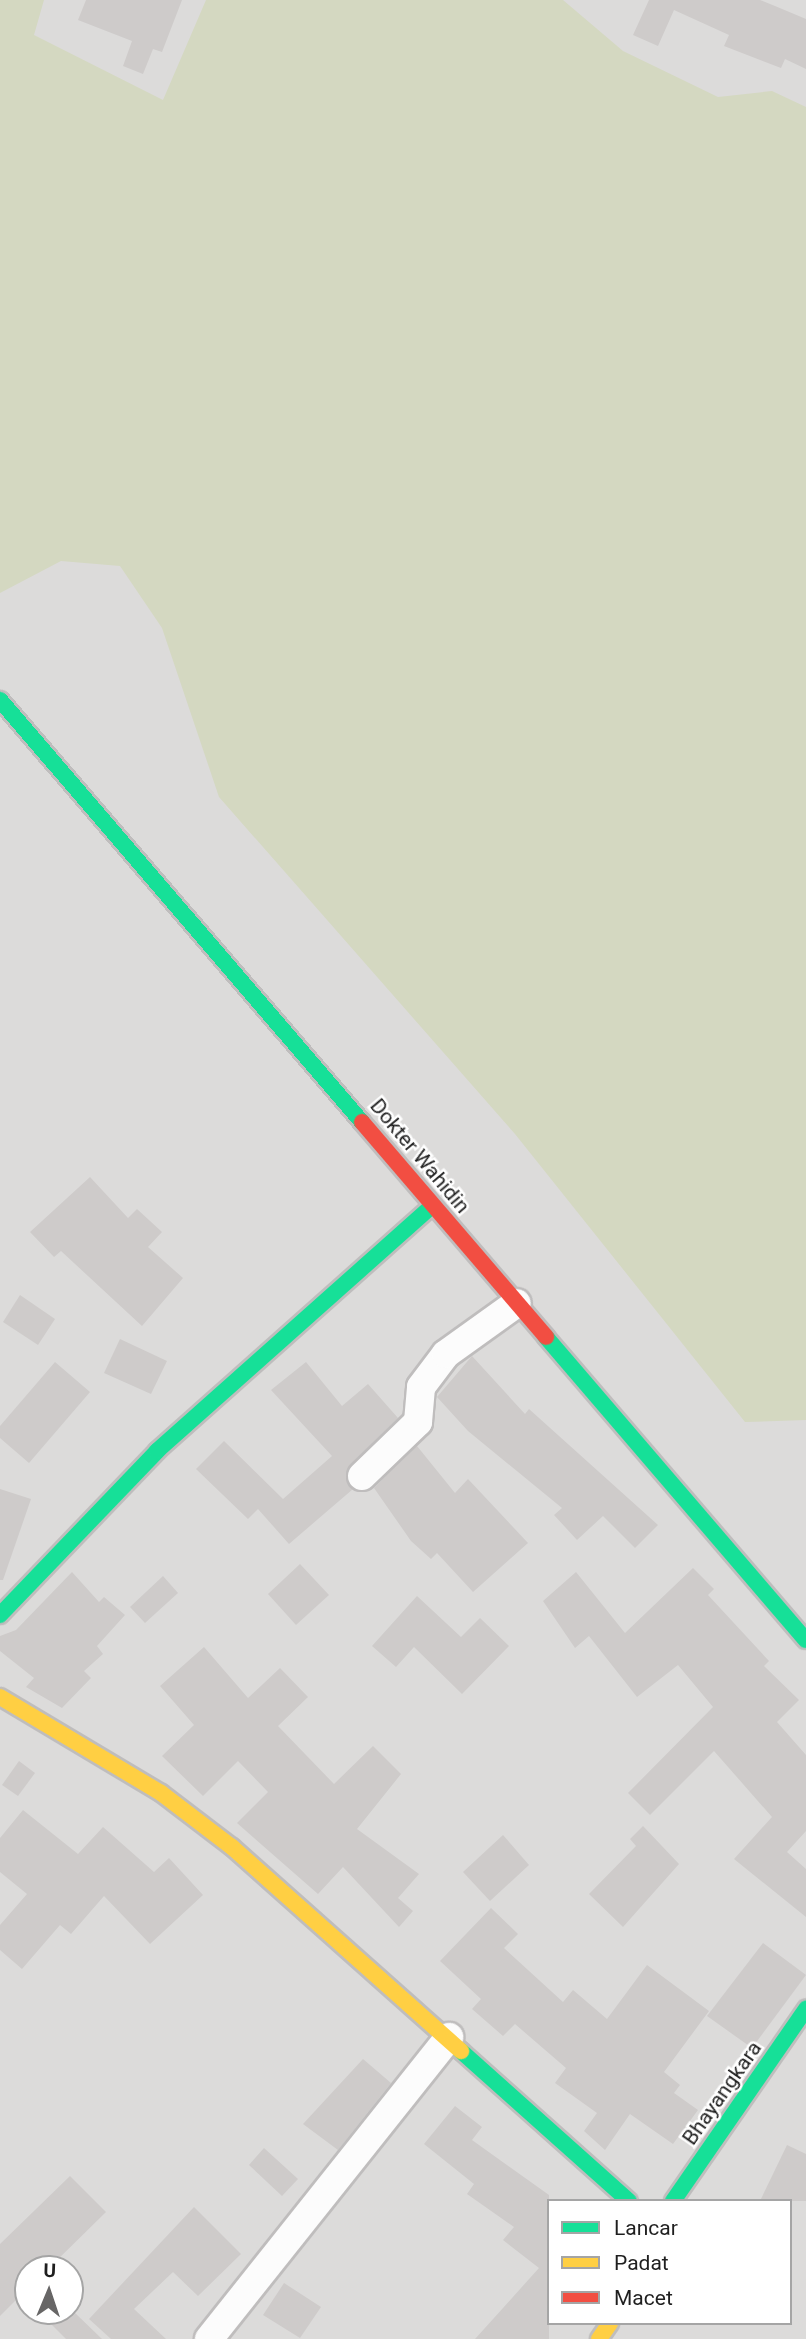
<!DOCTYPE html>
<html>
<head>
<meta charset="utf-8">
<style>
	body { margin:0 }
	#map { position:relative; width:806px; height:2339px; overflow:hidden; background:#edeae9; font-family:Roboto,sans-serif }
	div>[style] { position:absolute }
	[style*='--x'] { left:calc(var(--x)*1px); top:calc(var(--y)*1px); width:calc(var(--w)*1px); rotate:calc(var(--a)*1deg) }
	.residential>* { inset:0; background:#dcdbda }
	.forest>* { inset:0; background:#d4d8c1 }
	.building>* { inset:0; background:#cecbca }
	.roads { filter:drop-shadow(2px 0 #bfbdbd) drop-shadow(-2px 0 #bfbdbd) drop-shadow(0 2px #bfbdbd) drop-shadow(0 -2px #bfbdbd) }
	.street>* { height:28px; margin:-14px; padding:0 14px; transform-origin:14px; border-radius:14px; background:#fcfcfc }
	.fast>* { height:16px; margin:-8px; padding:0 8px; transform-origin:8px; border-radius:8px; background:#16e098 }
	.slow>* { height:16px; margin:-8px; padding:0 8px; transform-origin:8px; border-radius:8px; background:#ffcf43 }
	.jam>* { height:16px; margin:-8px; padding:0 8px; transform-origin:8px; border-radius:8px; background:#f24e42 }
	span { translate:-50% -50%; white-space:nowrap; text-align:center; line-height:1.15; -webkit-text-stroke:5px #fff; paint-order:stroke }
	.street-label { font-size:21px; color:#1f1f1f }
	.legend { position:absolute; left:547px; top:2199px; width:245px; height:126px; box-sizing:border-box; background:#fff; border:2px solid #a5a5a5; margin:0; padding:9px 12px; list-style:none; font-size:21px; color:#1f1f1f }
	.legend li { display:flex; align-items:center; gap:14px; height:35px }
	.legend b { width:35px; border:2px solid #a5a5a5 }
	.north { position:absolute; left:14px; top:2255px; width:70px; height:70px; box-sizing:border-box; background:#fff; border:2px solid #a5a5a5; border-radius:50%; rotate:2deg; font-size:19px; font-weight:700; line-height:28px; text-align:center; color:#1f1f1f }
	.north::after { content:''; display:block; margin:auto; width:24px; height:32px; background:#676666; clip-path:polygon(50% 0,100% 100%,50% 72%,0 100%) }
</style>
</head>
<body>
<div id="map">
	<div class="residential">
		<i style="clip-path:polygon(evenodd,0 0,806px 0,806px 2339px,0 2339px,0 0,549px 2201px,790px 2201px,790px 2323px,549px 2323px,549px 2201px,0 0,28px 2269px,70px 2269px,70px 2311px,28px 2311px,28px 2269px)"></i>
	</div>
	<div class="forest">
		<i style="clip-path:polygon(0 0,44px 0,34px 35px,163px 100px,206px 0,563px 0,623px 51px,718px 97px,772px 91px,806px 107px,806px 1420px,745px 1422px,515px 1134px,219px 797px,162px 628px,120px 566px,61px 561px,0 593px)"></i>
	</div>
	<div class="building">
		<i style="clip-path:polygon(86px 0,182px 0,162px 52px,153px 49px,143px 74px,123px 66px,132px 41px,78px 20px)"></i>
		<i style="clip-path:polygon(649px 0,760px 0,775px 6px,806px 19px,806px 69px,785px 59px,781px 68px,724px 46px,729px 35px,674px 10px,658px 46px,633px 35px)"></i>
		<i style="clip-path:polygon(90px 1177px,128px 1218px,137px 1209px,162px 1232px,148px 1247px,183px 1278px,142px 1326px,61px 1251px,54px 1257px,30px 1232px)"></i>
		<i style="clip-path:polygon(20px 1295px,55px 1319px,38px 1345px,3px 1322px)"></i>
		<i style="clip-path:polygon(120px 1339px,167px 1361px,151px 1394px,104px 1373px)"></i>
		<i style="clip-path:polygon(472px 1356px,525px 1414px,529px 1409px,658px 1525px,635px 1548px,603px 1516px,577px 1540px,554px 1515px,562px 1508px,468px 1431px,437px 1397px)"></i>
		<i style="clip-path:polygon(55px 1362px,90px 1392px,29px 1463px,0 1438px,0 1426px)"></i>
		<i style="clip-path:polygon(306px 1362px,342px 1406px,368px 1384px,398px 1418px,350px 1465px,346px 1479px,353px 1489px,289px 1544px,258px 1509px,248px 1519px,196px 1469px,224px 1441px,283px 1499px,332px 1456px,271px 1390px)"></i>
		<i style="clip-path:polygon(417px 1446px,455px 1493px,468px 1479px,528px 1543px,473px 1592px,437px 1553px,431px 1559px,411px 1541px,374px 1488px)"></i>
		<i style="clip-path:polygon(0 1489px,31px 1499px,3px 1580px,0 1580px)"></i>
		<i style="clip-path:polygon(300px 1564px,329px 1595px,296px 1625px,268px 1594px)"></i>
		<i style="clip-path:polygon(693px 1568px,714px 1589px,708px 1595px,769px 1661px,764px 1666px,799px 1700px,777px 1722px,806px 1755px,806px 1831px,787px 1852px,806px 1869px,806px 1917px,734px 1859px,772px 1817px,714px 1751px,650px 1815px,628px 1793px,713px 1707px,678px 1665px,637px 1697px,589px 1636px,575px 1648px,543px 1601px,576px 1572px,625px 1633px)"></i>
		<i style="clip-path:polygon(72px 1572px,99px 1602px,104px 1597px,125px 1615px,97px 1646px,103px 1654px,84px 1671px,91px 1678px,62px 1708px,26px 1687px,34px 1678px,0 1651px,0 1636px,16px 1630px)"></i>
		<i style="clip-path:polygon(163px 1576px,178px 1593px,145px 1623px,130px 1607px)"></i>
		<i style="clip-path:polygon(417px 1596px,461px 1637px,480px 1618px,509px 1646px,462px 1694px,414px 1647px,396px 1667px,372px 1646px)"></i>
		<i style="clip-path:polygon(204px 1647px,248px 1698px,280px 1668px,308px 1697px,278px 1726px,334px 1784px,373px 1746px,401px 1774px,357px 1829px,419px 1874px,398px 1898px,413px 1911px,399px 1927px,343px 1867px,318px 1894px,237px 1823px,268px 1792px,238px 1761px,203px 1796px,162px 1756px,194px 1725px,160px 1686px)"></i>
		<i style="clip-path:polygon(19px 1761px,35px 1773px,18px 1796px,2px 1785px)"></i>
		<i style="clip-path:polygon(23px 1810px,78px 1854px,103px 1827px,154px 1872px,169px 1858px,203px 1895px,150px 1944px,104px 1896px,71px 1934px,60px 1925px,22px 1969px,0 1950px,0 1925px,27px 1894px,0 1872px,0 1838px)"></i>
		<i style="clip-path:polygon(643px 1826px,679px 1864px,623px 1927px,589px 1894px,636px 1846px,630px 1839px)"></i>
		<i style="clip-path:polygon(503px 1835px,529px 1865px,490px 1901px,463px 1872px)"></i>
		<i style="clip-path:polygon(491px 1908px,518px 1934px,504px 1948px,563px 2002px,573px 1990px,607px 2019px,647px 1965px,709px 2011px,664px 2072px,680px 2085px,674px 2093px,698px 2110px,673px 2144px,630px 2114px,605px 2150px,584px 2131px,597px 2113px,555px 2083px,566px 2068px,515px 2024px,503px 2036px,472px 2009px,481px 1999px,440px 1961px)"></i>
		<i style="clip-path:polygon(763px 1943px,806px 1975px,752px 2048px,707px 2016px)"></i>
		<i style="clip-path:polygon(363px 2059px,391px 2083px,338px 2150px,303px 2124px)"></i>
		<i style="clip-path:polygon(455px 2106px,482px 2127px,472px 2140px,549px 2195px,549px 2339px,475px 2339px,539px 2268px,503px 2240px,514px 2227px,467px 2194px,474px 2184px,424px 2144px)"></i>
		<i style="clip-path:polygon(787px 2145px,806px 2154px,806px 2201px,760px 2201px)"></i>
		<i style="clip-path:polygon(264px 2148px,298px 2179px,282px 2196px,249px 2165px)"></i>
		<i style="clip-path:polygon(70px 2176px,106px 2212px,48px 2269px,28px 2269px,28px 2288px,0 2316px,0 2244px)"></i>
		<i style="clip-path:polygon(194px 2207px,241px 2254px,198px 2296px,173px 2272px,134px 2309px,166px 2339px,111px 2339px,89px 2319px)"></i>
		<i style="clip-path:polygon(284px 2283px,321px 2307px,300px 2338px,263px 2315px)"></i>
		<i style="clip-path:polygon(38px 2311px,73px 2311px,102px 2339px,66px 2339px)"></i>
	</div>
	<div class="roads">
		<div class="street">
			<i style="--x:362;--y:1476;--w:78;--a:-44"></i>
			<i style="--x:418;--y:1422;--w:35;--a:-85"></i>
			<i style="--x:421;--y:1387;--w:41;--a:-52.9"></i>
			<i style="--x:446;--y:1354;--w:87;--a:-35.7"></i>
			<i style="--x:209;--y:2339;--w:386;--a:-51.5"></i>
		</div>
		<div class="fast">
			<i style="--x:0;--y:700;--w:556;--a:49.38"></i>
			<i style="--x:546;--y:1337;--w:399;--a:49.4"></i>
			<i style="--x:0;--y:1615;--w:227;--a:-46.2"></i>
			<i style="--x:157;--y:1451;--w:368;--a:-41.7"></i>
			<i style="--x:461;--y:2051;--w:225;--a:41.8"></i>
			<i style="--x:673;--y:2201;--w:234;--a:-55.3"></i>
		</div>
		<div class="slow">
			<i style="--x:0;--y:1697;--w:187;--a:30.8"></i>
			<i style="--x:161;--y:1793;--w:89;--a:37.3"></i>
			<i style="--x:232;--y:1847;--w:307;--a:41.7"></i>
			<i style="--x:599;--y:2339;--w:19;--a:-55"></i>
		</div>
		<div class="jam">
			<i style="--x:362;--y:1122;--w:283;--a:49.4"></i>
		</div>
	</div>
	<div class="street-label">
		<span style="left:420px;top:1156px;rotate:50deg">Dokter Wahidin</span>
		<span style="left:722px;top:2093px;rotate:-55deg">Bhayangkara</span>
	</div>
	<ul class="legend">
	<li><b style="height:9px;background:#16e098"></b>Lancar</li>
	<li><b style="height:9px;background:#ffcf43"></b>Padat</li>
	<li><b style="height:9px;background:#f24e42"></b>Macet</li>
	</ul>
	<div class="north">U</div>
</div>
</body>
</html>
